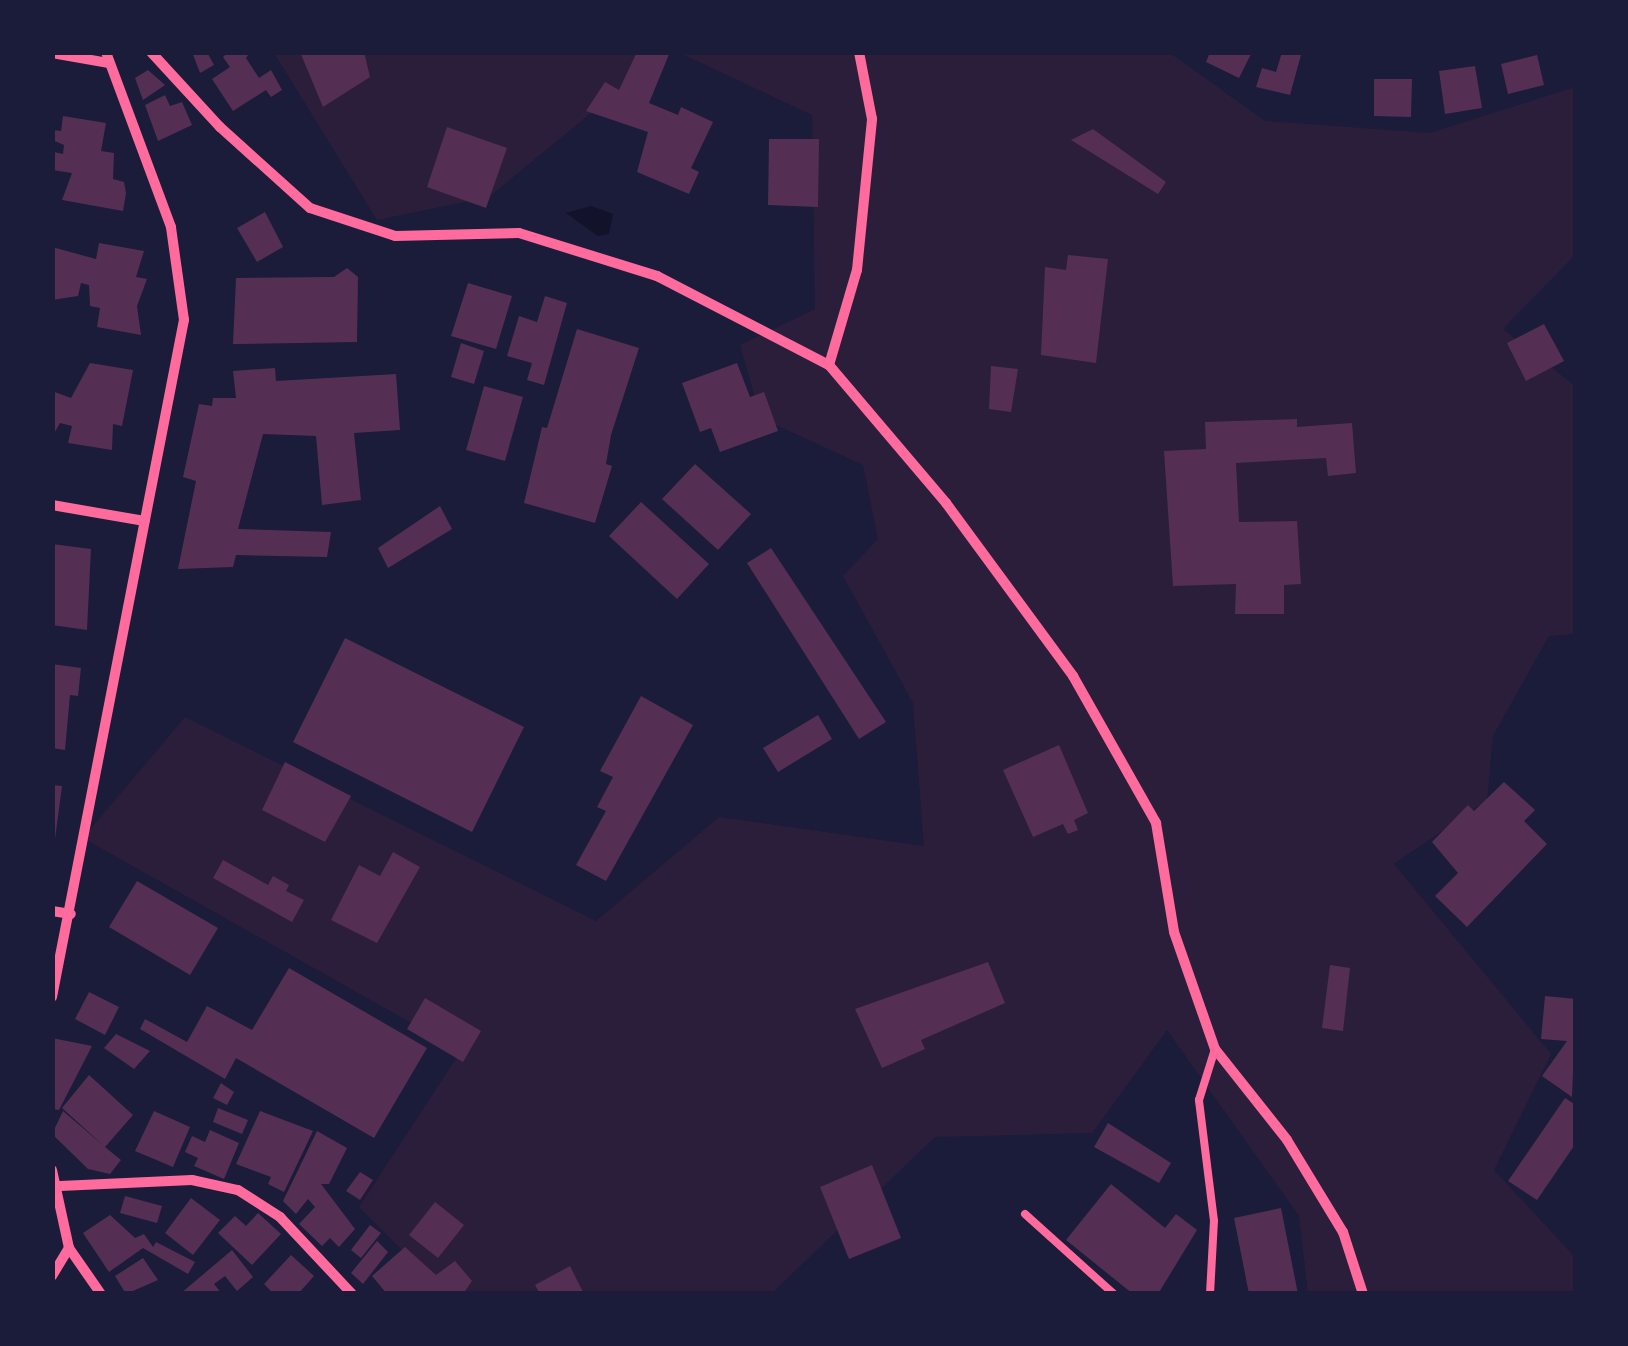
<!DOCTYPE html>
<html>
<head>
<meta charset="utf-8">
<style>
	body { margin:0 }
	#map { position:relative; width:1628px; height:1346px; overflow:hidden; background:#1b1b3a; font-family:"Archivo Narrow",sans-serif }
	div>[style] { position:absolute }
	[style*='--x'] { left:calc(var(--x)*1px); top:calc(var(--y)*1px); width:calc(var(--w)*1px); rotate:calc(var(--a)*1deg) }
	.green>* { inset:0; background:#2a1e3b }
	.water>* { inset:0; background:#12122b }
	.building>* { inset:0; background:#542f53 }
	.service>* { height:8px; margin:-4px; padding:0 4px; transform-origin:4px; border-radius:4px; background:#ff6b9d }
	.minor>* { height:10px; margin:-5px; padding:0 5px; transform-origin:5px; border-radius:5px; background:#ff6b9d }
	span { translate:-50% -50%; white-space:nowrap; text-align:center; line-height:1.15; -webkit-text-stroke:10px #1b1b3a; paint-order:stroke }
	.frame { position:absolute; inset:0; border:55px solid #1b1b3a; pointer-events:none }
</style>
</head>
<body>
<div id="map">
	<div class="green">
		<i style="clip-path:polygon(274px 53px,664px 53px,489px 197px,377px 220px)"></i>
		<i style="clip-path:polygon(680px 53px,1170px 53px,1265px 121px,1430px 133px,1575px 87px,1575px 255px,1503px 329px,1575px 386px,1575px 634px,1549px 636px,1493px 736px,1487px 800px,1394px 864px,1551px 1054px,1494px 1170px,1575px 1257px,1575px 1293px,1308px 1293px,1299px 1216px,1167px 1030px,1092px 1133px,935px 1137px,772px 1293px,445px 1293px,359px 1207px,461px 1051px,83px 838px,185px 717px,596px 921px,719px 817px,924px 846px,913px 703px,843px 576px,878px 539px,863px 465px,761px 418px,740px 345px,815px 309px,812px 115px)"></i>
	</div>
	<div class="water">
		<i style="clip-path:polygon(591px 206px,613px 214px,609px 234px,598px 236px,566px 213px)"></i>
	</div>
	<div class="building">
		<i style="clip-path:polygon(192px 52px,207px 52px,214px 65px,200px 73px)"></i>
		<i style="clip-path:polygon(228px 52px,250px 52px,246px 58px,259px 78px,271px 70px,282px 90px,271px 97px,266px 90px,233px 111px,212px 79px,230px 67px,223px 57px)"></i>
		<i style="clip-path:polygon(300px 52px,364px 52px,370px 77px,323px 107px)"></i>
		<i style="clip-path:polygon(637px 52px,670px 52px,649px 103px,678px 115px,681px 107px,713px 122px,691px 168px,699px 172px,689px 194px,637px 172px,648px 132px,586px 111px,605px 82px,619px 90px)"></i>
		<i style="clip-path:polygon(1210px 52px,1252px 52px,1239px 78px,1206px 62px)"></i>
		<i style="clip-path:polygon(1282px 52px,1301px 55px,1290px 95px,1256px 87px,1262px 68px,1276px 72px)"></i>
		<i style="clip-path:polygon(1537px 55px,1544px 85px,1508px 94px,1501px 64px)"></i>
		<i style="clip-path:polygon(1475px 66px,1482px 108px,1445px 114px,1439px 71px)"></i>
		<i style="clip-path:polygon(148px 70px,165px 85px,143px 100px,135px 78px)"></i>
		<i style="clip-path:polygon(1374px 79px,1412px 79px,1411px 117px,1374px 116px)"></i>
		<i style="clip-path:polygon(165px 95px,170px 106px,182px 102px,192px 125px,158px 141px,145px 105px)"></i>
		<i style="clip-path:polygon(63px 116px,106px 123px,101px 151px,114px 153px,113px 179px,124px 182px,126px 193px,123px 211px,62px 200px,72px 173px,52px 170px,54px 152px,63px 154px,64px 145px,52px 140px,52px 130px,61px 131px)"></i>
		<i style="clip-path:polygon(447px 127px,507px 148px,486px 208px,427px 187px)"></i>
		<i style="clip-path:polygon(1093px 129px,1166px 182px,1158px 194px,1071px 140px)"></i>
		<i style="clip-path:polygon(769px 139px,819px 139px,818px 207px,768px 205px)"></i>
		<i style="clip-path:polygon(265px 212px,283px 247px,257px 262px,237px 228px)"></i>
		<i style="clip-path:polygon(99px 243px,144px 251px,136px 277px,147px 279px,137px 306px,141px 335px,97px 327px,100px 308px,90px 306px,89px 285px,81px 283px,78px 296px,52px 300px,52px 247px,96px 259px)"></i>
		<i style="clip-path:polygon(1068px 255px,1108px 259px,1096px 363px,1041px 355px,1045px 267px,1066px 270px)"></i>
		<i style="clip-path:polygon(347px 268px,358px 277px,357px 342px,233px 344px,236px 278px,334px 277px)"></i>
		<i style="clip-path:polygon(468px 283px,512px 296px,496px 349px,451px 336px)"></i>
		<i style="clip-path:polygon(545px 296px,567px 303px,544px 385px,527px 380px,532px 363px,507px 356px,519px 316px,537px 322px)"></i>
		<i style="clip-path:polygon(1544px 324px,1564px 361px,1526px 381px,1507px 343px)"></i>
		<i style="clip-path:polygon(577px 329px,639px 348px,611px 435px,606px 464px,612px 466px,595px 523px,524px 503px,542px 427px,547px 428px)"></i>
		<i style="clip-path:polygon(461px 343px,484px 351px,474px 384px,451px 377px)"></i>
		<i style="clip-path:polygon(90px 363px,133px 370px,122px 426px,113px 424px,112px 450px,68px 443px,72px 426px,60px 423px,52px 437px,52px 391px,71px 398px)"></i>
		<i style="clip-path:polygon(737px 363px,750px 397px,764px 392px,778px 431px,720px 452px,711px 428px,700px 432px,682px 383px)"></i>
		<i style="clip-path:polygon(991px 366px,1018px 369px,1011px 412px,989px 409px)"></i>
		<i style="clip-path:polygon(275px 368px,276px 381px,396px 374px,400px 430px,354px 433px,361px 500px,322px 505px,316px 436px,263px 434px,238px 529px,331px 532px,327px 557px,236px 555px,233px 567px,178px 569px,196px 481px,183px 477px,199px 404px,212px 406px,213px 398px,236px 398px,233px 371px)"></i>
		<i style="clip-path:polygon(484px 386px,523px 397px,505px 461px,466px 450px)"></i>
		<i style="clip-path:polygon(1297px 419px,1297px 427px,1352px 423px,1356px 473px,1328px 476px,1326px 458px,1236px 463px,1239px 522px,1297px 521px,1301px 584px,1284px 585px,1284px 614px,1235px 614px,1236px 584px,1173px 586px,1164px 451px,1206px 449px,1205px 422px)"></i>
		<i style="clip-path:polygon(695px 464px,751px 514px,718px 550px,662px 499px)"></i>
		<i style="clip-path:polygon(641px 502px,709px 564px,677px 599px,609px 536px)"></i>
		<i style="clip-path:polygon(440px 506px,452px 529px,388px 568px,378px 548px)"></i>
		<i style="clip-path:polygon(52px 544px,91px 549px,87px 630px,52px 625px)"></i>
		<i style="clip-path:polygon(771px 548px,886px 722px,859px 739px,747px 563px)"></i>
		<i style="clip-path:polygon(345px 638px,524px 727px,472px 832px,293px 742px)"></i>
		<i style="clip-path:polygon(52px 664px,81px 668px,78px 696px,70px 695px,65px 750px,52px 748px)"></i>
		<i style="clip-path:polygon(641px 696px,693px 725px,606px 881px,576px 865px,606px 811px,597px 807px,613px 777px,600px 771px)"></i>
		<i style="clip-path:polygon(818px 715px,832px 739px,778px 772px,763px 748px)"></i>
		<i style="clip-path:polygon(1059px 745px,1088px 813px,1074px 820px,1078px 830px,1068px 834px,1063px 824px,1033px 837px,1003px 770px)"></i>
		<i style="clip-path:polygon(285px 762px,351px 796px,325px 842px,262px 810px)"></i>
		<i style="clip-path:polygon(1504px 782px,1535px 810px,1524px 821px,1547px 844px,1467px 927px,1435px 896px,1458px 873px,1432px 842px,1468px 805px,1474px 811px)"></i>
		<i style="clip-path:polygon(52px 785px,62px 786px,55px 839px,52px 839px)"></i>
		<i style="clip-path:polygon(393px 852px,420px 867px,377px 943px,331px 920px,359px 865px,380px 876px)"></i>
		<i style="clip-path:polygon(223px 860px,268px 885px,273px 876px,289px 885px,286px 891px,304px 900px,292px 922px,213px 878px)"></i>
		<i style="clip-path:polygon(137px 881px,218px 928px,190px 975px,109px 927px)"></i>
		<i style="clip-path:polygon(988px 962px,1005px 1003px,921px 1040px,925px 1049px,882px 1068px,855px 1009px)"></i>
		<i style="clip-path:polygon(1330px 965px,1350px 968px,1343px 1031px,1322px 1028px)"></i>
		<i style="clip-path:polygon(289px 968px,427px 1048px,374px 1138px,236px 1058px,225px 1079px,140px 1029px,145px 1019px,187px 1042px,207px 1006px,252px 1030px)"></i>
		<i style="clip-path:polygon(89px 992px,119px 1007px,105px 1035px,75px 1019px)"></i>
		<i style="clip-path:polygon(1545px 996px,1576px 999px,1572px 1097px,1542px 1076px,1567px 1041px,1541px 1039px)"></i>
		<i style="clip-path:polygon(425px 998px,481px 1031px,463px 1062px,407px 1029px)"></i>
		<i style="clip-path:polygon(116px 1034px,150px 1051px,134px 1069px,104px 1048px)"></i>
		<i style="clip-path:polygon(52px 1038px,92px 1046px,59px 1110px,52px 1109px)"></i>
		<i style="clip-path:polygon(89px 1075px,133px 1115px,105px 1147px,121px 1160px,110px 1174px,88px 1169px,52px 1134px,63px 1111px,105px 1147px,62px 1108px)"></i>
		<i style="clip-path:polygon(221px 1083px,234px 1092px,227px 1105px,213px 1098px)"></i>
		<i style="clip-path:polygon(1565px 1098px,1576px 1105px,1576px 1143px,1537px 1200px,1508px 1181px)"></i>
		<i style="clip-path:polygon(218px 1108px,248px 1120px,242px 1134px,213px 1122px)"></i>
		<i style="clip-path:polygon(154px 1111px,190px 1127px,173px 1167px,135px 1151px)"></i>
		<i style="clip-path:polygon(260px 1111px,313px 1131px,284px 1192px,268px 1184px,271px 1177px,236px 1164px)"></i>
		<i style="clip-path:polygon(1108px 1123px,1171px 1163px,1159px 1183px,1094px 1147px)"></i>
		<i style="clip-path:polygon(210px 1130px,239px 1143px,224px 1179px,194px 1166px,198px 1158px,185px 1152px,192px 1136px,205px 1142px)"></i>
		<i style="clip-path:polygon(317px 1131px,347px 1148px,329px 1184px,321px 1184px,355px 1229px,339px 1247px,330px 1238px,322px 1246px,299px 1224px,315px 1207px,308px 1199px,296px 1214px,283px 1201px)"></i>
		<i style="clip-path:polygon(872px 1165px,901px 1238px,849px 1259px,820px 1187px)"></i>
		<i style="clip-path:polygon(360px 1172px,373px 1180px,360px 1200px,346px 1191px)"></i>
		<i style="clip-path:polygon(1111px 1184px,1165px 1228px,1176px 1214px,1197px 1230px,1158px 1294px,1133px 1294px,1066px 1240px)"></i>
		<i style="clip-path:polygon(125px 1196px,162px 1206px,157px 1223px,120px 1213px)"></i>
		<i style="clip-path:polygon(191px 1198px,220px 1220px,193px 1255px,165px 1233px)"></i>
		<i style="clip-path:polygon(435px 1202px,464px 1225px,438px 1258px,409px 1235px)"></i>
		<i style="clip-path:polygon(1281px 1208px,1298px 1294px,1249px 1294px,1234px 1218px)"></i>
		<i style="clip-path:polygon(258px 1213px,281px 1234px,252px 1265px,218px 1233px,235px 1216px,246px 1226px)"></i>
		<i style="clip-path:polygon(110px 1215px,135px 1238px,144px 1234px,153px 1247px,156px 1242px,195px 1262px,188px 1274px,143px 1248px,109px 1272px,83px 1233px)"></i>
		<i style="clip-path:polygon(370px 1225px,381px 1233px,361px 1258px,351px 1250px)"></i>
		<i style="clip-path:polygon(377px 1241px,388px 1252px,363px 1284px,351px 1273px)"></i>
		<i style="clip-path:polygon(405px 1247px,436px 1275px,455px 1261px,472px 1281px,463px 1294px,387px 1294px,372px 1276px)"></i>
		<i style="clip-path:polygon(232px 1250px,253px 1277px,237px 1291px,225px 1276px,214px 1284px,222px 1294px,180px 1294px)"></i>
		<i style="clip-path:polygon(291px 1255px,314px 1276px,298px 1294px,274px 1294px,264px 1284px)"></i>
		<i style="clip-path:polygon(143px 1258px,158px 1280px,126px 1294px,115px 1276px)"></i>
		<i style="clip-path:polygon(570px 1266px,584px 1294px,540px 1294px,535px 1285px)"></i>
	</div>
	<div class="service">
		<i style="--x:1025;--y:1214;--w:120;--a:42"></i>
		<i style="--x:1210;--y:1294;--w:73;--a:-86.9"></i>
		<i style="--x:1214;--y:1221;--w:122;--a:-97.1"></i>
		<i style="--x:1199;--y:1100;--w:53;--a:-72.6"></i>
	</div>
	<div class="minor">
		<i style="--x:151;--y:52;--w:102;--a:47.4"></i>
		<i style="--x:220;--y:127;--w:121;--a:42"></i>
		<i style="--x:310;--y:208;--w:89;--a:18.2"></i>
		<i style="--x:395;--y:236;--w:124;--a:-1.4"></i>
		<i style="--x:519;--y:233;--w:145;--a:17.3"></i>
		<i style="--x:657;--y:276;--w:194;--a:27.4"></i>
		<i style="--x:829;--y:365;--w:181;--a:49.7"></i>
		<i style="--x:946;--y:503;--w:215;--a:53.7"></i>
		<i style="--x:1073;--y:676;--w:169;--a:60.5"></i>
		<i style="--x:1156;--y:823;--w:110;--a:80.6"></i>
		<i style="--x:1174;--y:932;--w:124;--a:70.7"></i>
		<i style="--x:1215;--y:1049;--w:116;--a:51.6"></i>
		<i style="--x:1287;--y:1140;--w:108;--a:58.7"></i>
		<i style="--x:1343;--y:1232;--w:65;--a:72.1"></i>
		<i style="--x:52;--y:53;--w:58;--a:10"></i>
		<i style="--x:829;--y:365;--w:99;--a:-73.6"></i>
		<i style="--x:857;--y:270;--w:152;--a:-84.3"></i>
		<i style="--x:872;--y:119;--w:68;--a:-101"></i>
		<i style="--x:52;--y:505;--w:94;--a:9.8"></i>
		<i style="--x:52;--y:911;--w:19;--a:9"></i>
		<i style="--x:52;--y:997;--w:690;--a:-78.97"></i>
		<i style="--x:184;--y:320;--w:94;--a:-98"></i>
		<i style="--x:171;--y:227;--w:187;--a:-110.4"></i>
		<i style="--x:52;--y:1170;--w:80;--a:77.7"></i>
		<i style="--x:69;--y:1248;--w:56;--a:55.2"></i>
		<i style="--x:60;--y:1186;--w:132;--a:-2.6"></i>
		<i style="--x:192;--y:1180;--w:47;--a:12.3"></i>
		<i style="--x:238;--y:1190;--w:50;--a:32.7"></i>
		<i style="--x:280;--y:1217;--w:105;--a:46.9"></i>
		<i style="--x:52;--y:1276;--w:33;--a:-59"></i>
	</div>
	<div class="frame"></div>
</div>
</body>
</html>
